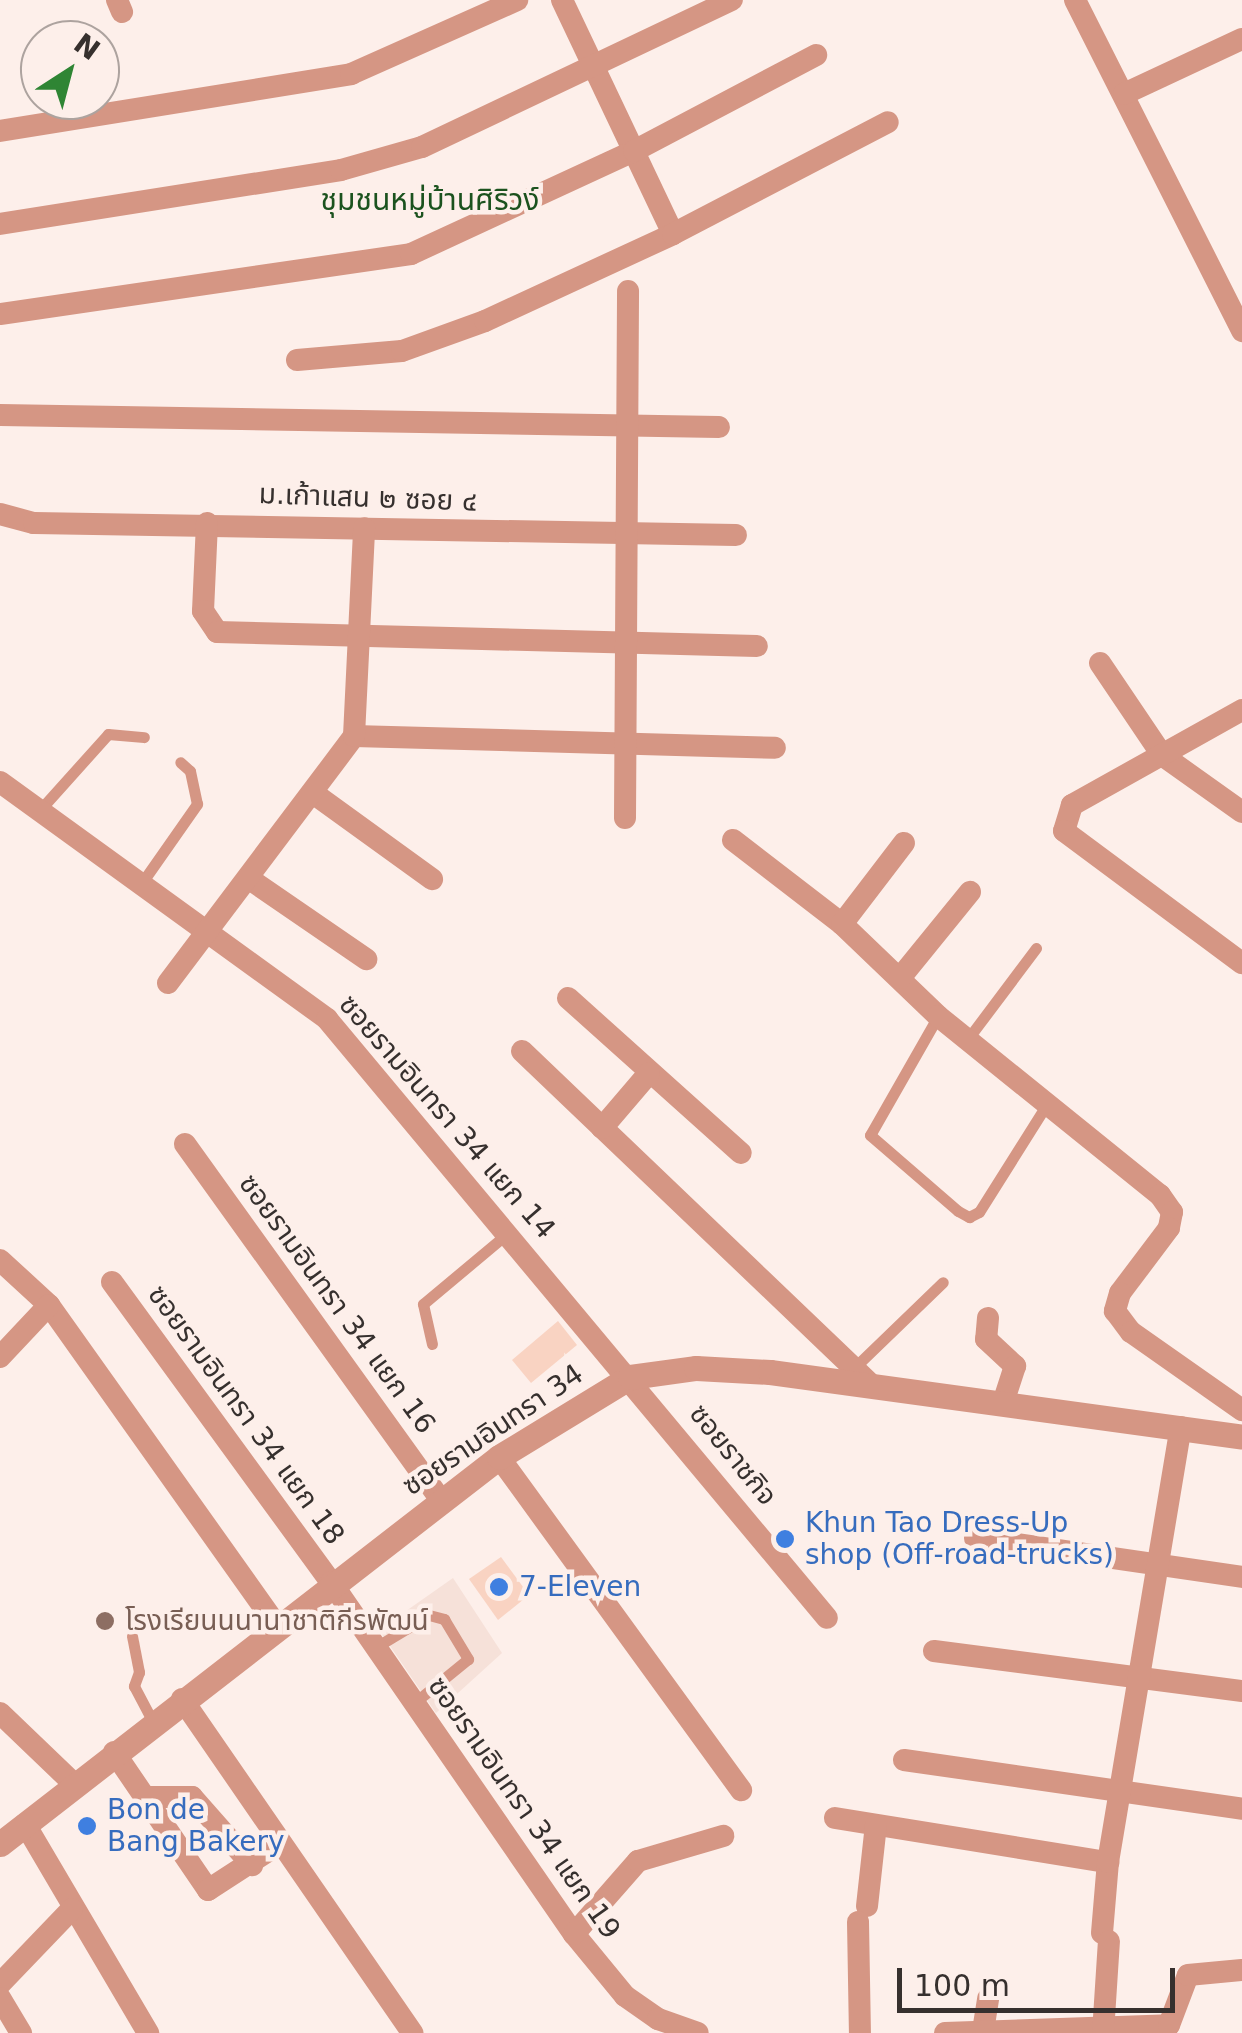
<!DOCTYPE html>
<html>
<head>
<meta charset="utf-8">
<style>
	body { margin:0 }
	#map { position:relative; width:1242px; height:2033px; overflow:hidden; background:#fdefea; font-family:"DejaVu Sans","Noto Sans Thai",sans-serif }
	div>[style] { position:absolute }
	[style*='--x'] { left:calc(var(--x)*1px); top:calc(var(--y)*1px); width:calc(var(--w)*1px); rotate:calc(var(--a)*1deg) }
	.built>* { inset:0; background:#f6e1d9 }
	.building>* { inset:0; background:#f9d3c2 }
	.service>* { height:11px; margin:-5.5px; padding:0 5.5px; transform-origin:5.5px; border-radius:5.5px; background:#d59684 }
	.minor>* { height:22px; margin:-11px; padding:0 11px; transform-origin:11px; border-radius:11px; background:#d59684 }
	.tertiary>* { height:25px; margin:-12.5px; padding:0 12.5px; transform-origin:12.5px; border-radius:12.5px; background:#d59684 }
	.dots>* { width:28px; height:28px; translate:-50% -50%; box-sizing:border-box; border:5px solid #fdefea; border-radius:50% }
	span { translate:-50% -50%; white-space:nowrap; text-align:center; line-height:1.15; -webkit-text-stroke:9px #fdefea; paint-order:stroke }
	.street-label { font-size:28px; color:#36302e }
	.shop-label { font-size:28px; color:#366cbe }
	.left { translate:0 -50%; text-align:left }
	.education-label { font-size:28px; color:#785e54 }
	.neighbourhood-label { font-size:30px; color:#1b521e }
	.north { position:absolute; left:20px; top:20px; width:100px; height:100px; box-sizing:border-box; background:#fdefea; border:2px solid #ada39f; border-radius:50%; rotate:36deg; font-size:28px; font-weight:700; line-height:40px; text-align:center; color:#36302e }
	.north::after { content:''; display:block; margin:auto; width:35px; height:45px; background:#2f8534; clip-path:polygon(50% 0,100% 100%,50% 72%,0 100%) }
	.scale { position:absolute; left:897px; top:1968px; width:278px; height:45px; box-sizing:border-box; border:5px solid #36302e; border-top:0; padding-left:12px; font-size:30px; line-height:35px; white-space:nowrap; color:#36302e; -webkit-text-stroke:8px #fdefea; paint-order:stroke }
</style>
</head>
<body>
<div id="map">
	<div class="built">
		<i style="clip-path:polygon(453px 1578px,502px 1653px,436px 1713px,379px 1630px)"></i>
	</div>
	<div class="building">
		<i style="clip-path:polygon(558px 1321px,577px 1345px,531px 1383px,512px 1360px)"></i>
		<i style="clip-path:polygon(501px 1557px,529px 1595px,498px 1620px,469px 1579px)"></i>
	</div>
	<div class="service">
		<i style="--x:39;--y:811;--w:103;--a:-48.1"></i>
		<i style="--x:108;--y:734;--w:36;--a:5"></i>
		<i style="--x:141;--y:884;--w:98;--a:-55"></i>
		<i style="--x:197;--y:804;--w:34;--a:-102"></i>
		<i style="--x:190;--y:771;--w:13;--a:-138"></i>
		<i style="--x:938;--y:1016;--w:137;--a:119.7"></i>
		<i style="--x:870;--y:1135;--w:116;--a:40.8"></i>
		<i style="--x:958;--y:1211;--w:13;--a:29"></i>
		<i style="--x:969;--y:1217;--w:11;--a:-27"></i>
		<i style="--x:979;--y:1212;--w:128;--a:-57.8"></i>
		<i style="--x:967;--y:1040;--w:115;--a:-53.1"></i>
		<i style="--x:432;--y:1344;--w:41;--a:-102.7"></i>
		<i style="--x:423;--y:1304;--w:112;--a:-39.9"></i>
		<i style="--x:855;--y:1367;--w:122;--a:-44"></i>
		<i style="--x:132;--y:1636;--w:37;--a:79"></i>
		<i style="--x:139;--y:1672;--w:15;--a:110"></i>
		<i style="--x:134;--y:1686;--w:41;--a:62.2"></i>
		<i style="--x:376;--y:1647;--w:62;--a:-31.1"></i>
		<i style="--x:429;--y:1615;--w:16;--a:15"></i>
		<i style="--x:444;--y:1619;--w:47;--a:59"></i>
		<i style="--x:468;--y:1659;--w:70;--a:140.8"></i>
	</div>
	<div class="minor">
		<i style="--x:117;--y:0;--w:13;--a:67"></i>
		<i style="--x:562;--y:0;--w:259;--a:64.6"></i>
		<i style="--x:1075;--y:0;--w:371;--a:63.2"></i>
		<i style="--x:1124;--y:94;--w:130;--a:-25"></i>
		<i style="--x:0;--y:131;--w:356;--a:-9.2"></i>
		<i style="--x:351;--y:74;--w:182;--a:-24"></i>
		<i style="--x:0;--y:224;--w:345;--a:-9"></i>
		<i style="--x:341;--y:170;--w:84;--a:-15.9"></i>
		<i style="--x:422;--y:147;--w:343;--a:-25.4"></i>
		<i style="--x:0;--y:314;--w:415;--a:-8.3"></i>
		<i style="--x:411;--y:254;--w:246;--a:-24.8"></i>
		<i style="--x:634;--y:151;--w:206;--a:-27.8"></i>
		<i style="--x:297;--y:360;--w:105;--a:-4.9"></i>
		<i style="--x:402;--y:351;--w:88;--a:-19.9"></i>
		<i style="--x:485;--y:321;--w:207;--a:-24.8"></i>
		<i style="--x:673;--y:234;--w:242;--a:-27.5"></i>
		<i style="--x:0;--y:415;--w:719;--a:0.96"></i>
		<i style="--x:0;--y:514;--w:35;--a:15"></i>
		<i style="--x:34;--y:523;--w:702;--a:0.98"></i>
		<i style="--x:207;--y:523;--w:88;--a:92.6"></i>
		<i style="--x:203;--y:611;--w:25;--a:56"></i>
		<i style="--x:217;--y:632;--w:540;--a:1.49"></i>
		<i style="--x:1100;--y:663;--w:111;--a:56"></i>
		<i style="--x:1162;--y:755;--w:98;--a:35.5"></i>
		<i style="--x:1242;--y:710;--w:195;--a:150.8"></i>
		<i style="--x:1072;--y:805;--w:27;--a:107"></i>
		<i style="--x:1064;--y:831;--w:222;--a:36.6"></i>
		<i style="--x:354;--y:736;--w:421;--a:1.6"></i>
		<i style="--x:0;--y:782;--w:404;--a:35.9"></i>
		<i style="--x:327;--y:1019;--w:780;--a:50.15"></i>
		<i style="--x:313;--y:793;--w:147;--a:35.9"></i>
		<i style="--x:625;--y:818;--w:527;--a:-89.67"></i>
		<i style="--x:733;--y:840;--w:138;--a:37.6"></i>
		<i style="--x:842;--y:924;--w:133;--a:43.8"></i>
		<i style="--x:938;--y:1016;--w:285;--a:38.9"></i>
		<i style="--x:1160;--y:1195;--w:21;--a:55"></i>
		<i style="--x:1172;--y:1212;--w:16;--a:101"></i>
		<i style="--x:1169;--y:1228;--w:81;--a:127"></i>
		<i style="--x:1120;--y:1293;--w:19;--a:106"></i>
		<i style="--x:1115;--y:1311;--w:26;--a:53"></i>
		<i style="--x:1131;--y:1332;--w:136;--a:35.1"></i>
		<i style="--x:251;--y:880;--w:140;--a:34.5"></i>
		<i style="--x:842;--y:924;--w:102;--a:-52.6"></i>
		<i style="--x:900;--y:978;--w:111;--a:-50.9"></i>
		<i style="--x:168;--y:983;--w:309;--a:-53"></i>
		<i style="--x:354;--y:736;--w:208;--a:-87.2"></i>
		<i style="--x:568;--y:998;--w:232;--a:41.9"></i>
		<i style="--x:522;--y:1051;--w:479;--a:43.7"></i>
		<i style="--x:602;--y:1128;--w:72;--a:-49.5"></i>
		<i style="--x:185;--y:1144;--w:438;--a:54.3"></i>
		<i style="--x:0;--y:1260;--w:67;--a:42.6"></i>
		<i style="--x:49;--y:1305;--w:392;--a:54.6"></i>
		<i style="--x:112;--y:1282;--w:371;--a:53.9"></i>
		<i style="--x:331;--y:1582;--w:428;--a:55.4"></i>
		<i style="--x:574;--y:1934;--w:80;--a:50.6"></i>
		<i style="--x:625;--y:1996;--w:40;--a:34.9"></i>
		<i style="--x:658;--y:2019;--w:42;--a:19.3"></i>
		<i style="--x:988;--y:1318;--w:21;--a:95"></i>
		<i style="--x:986;--y:1339;--w:40;--a:43"></i>
		<i style="--x:1015;--y:1366;--w:40;--a:108"></i>
		<i style="--x:0;--y:1357;--w:71;--a:-46.7"></i>
		<i style="--x:499;--y:1457;--w:412;--a:54"></i>
		<i style="--x:975;--y:1538;--w:270;--a:8.3"></i>
		<i style="--x:934;--y:1651;--w:311;--a:7.4"></i>
		<i style="--x:182;--y:1699;--w:406;--a:55.4"></i>
		<i style="--x:0;--y:1713;--w:103;--a:43.8"></i>
		<i style="--x:114;--y:1752;--w:167;--a:55.7"></i>
		<i style="--x:208;--y:1890;--w:85;--a:-32.9"></i>
		<i style="--x:904;--y:1760;--w:342;--a:8.2"></i>
		<i style="--x:146;--y:1797;--w:46;--a:0"></i>
		<i style="--x:192;--y:1797;--w:91;--a:48.6"></i>
		<i style="--x:835;--y:1818;--w:277;--a:9.2"></i>
		<i style="--x:25;--y:1824;--w:243;--a:59.5"></i>
		<i style="--x:867;--y:1906;--w:81;--a:-83.7"></i>
		<i style="--x:858;--y:1922;--w:111;--a:89"></i>
		<i style="--x:1102;--y:1933;--w:71;--a:-85.2"></i>
		<i style="--x:1108;--y:1862;--w:441;--a:-80.5"></i>
		<i style="--x:574;--y:1934;--w:97;--a:-48.8"></i>
		<i style="--x:638;--y:1861;--w:89;--a:-16.4"></i>
		<i style="--x:0;--y:1984;--w:104;--a:-46.2"></i>
		<i style="--x:0;--y:1998;--w:41;--a:59"></i>
		<i style="--x:983;--y:2031;--w:33;--a:-81"></i>
		<i style="--x:945;--y:2033;--w:224;--a:-2"></i>
		<i style="--x:1169;--y:2025;--w:53;--a:-69.2"></i>
		<i style="--x:1188;--y:1975;--w:54;--a:-5.3"></i>
		<i style="--x:1103;--y:2033;--w:92;--a:-86.3"></i>
	</div>
	<div class="tertiary">
		<i style="--x:0;--y:1844;--w:631;--a:-37.8"></i>
		<i style="--x:499;--y:1457;--w:153;--a:-31.4"></i>
		<i style="--x:630;--y:1377;--w:67;--a:-7.8"></i>
		<i style="--x:696;--y:1368;--w:74;--a:3.1"></i>
		<i style="--x:770;--y:1372;--w:476;--a:7.8"></i>
	</div>
	<div class="dots">
		<i style="left:785px;top:1539px;background:#3f7fe0"></i>
		<i style="left:499px;top:1587px;background:#3f7fe0"></i>
		<i style="left:105px;top:1621px;background:#8d6e63"></i>
		<i style="left:87px;top:1826px;background:#3f7fe0"></i>
	</div>
	<div class="street-label">
		<span style="left:368px;top:498px;rotate:2deg">ม.เก้าแสน ๒ ซอย ๔</span>
		<span style="left:447px;top:1117px;rotate:49deg">ซอยรามอินทรา 34 แยก 14</span>
		<span style="left:337px;top:1304px;rotate:54deg">ซอยรามอินทรา 34 แยก 16</span>
		<span style="left:246px;top:1415px;rotate:54deg">ซอยรามอินทรา 34 แยก 18</span>
		<span style="left:493px;top:1430px;rotate:-34deg">ซอยรามอินทรา 34</span>
		<span style="left:733px;top:1455px;rotate:51deg">ซอยราชกิจ</span>
		<span style="left:524px;top:1808px;rotate:55deg">ซอยรามอินทรา 34 แยก 19</span>
	</div>
	<div class="shop-label">
		<span class="left" style="left:805px;top:1539px">Khun Tao Dress-Up<br>shop (Off-road-trucks)</span>
		<span class="left" style="left:519px;top:1587px">7-Eleven</span>
		<span class="left" style="left:107px;top:1826px">Bon de<br>Bang Bakery</span>
	</div>
	<div class="education-label">
		<span class="left" style="left:125px;top:1621px">โรงเรียนนนานาชาติกีรพัฒน์</span>
	</div>
	<div class="neighbourhood-label">
		<span style="left:430px;top:200px">ชุมชนหมู่บ้านศิริวง์</span>
	</div>
	<div class="north">N</div>
	<div class="scale">100 m</div>
</div>
</body>
</html>
